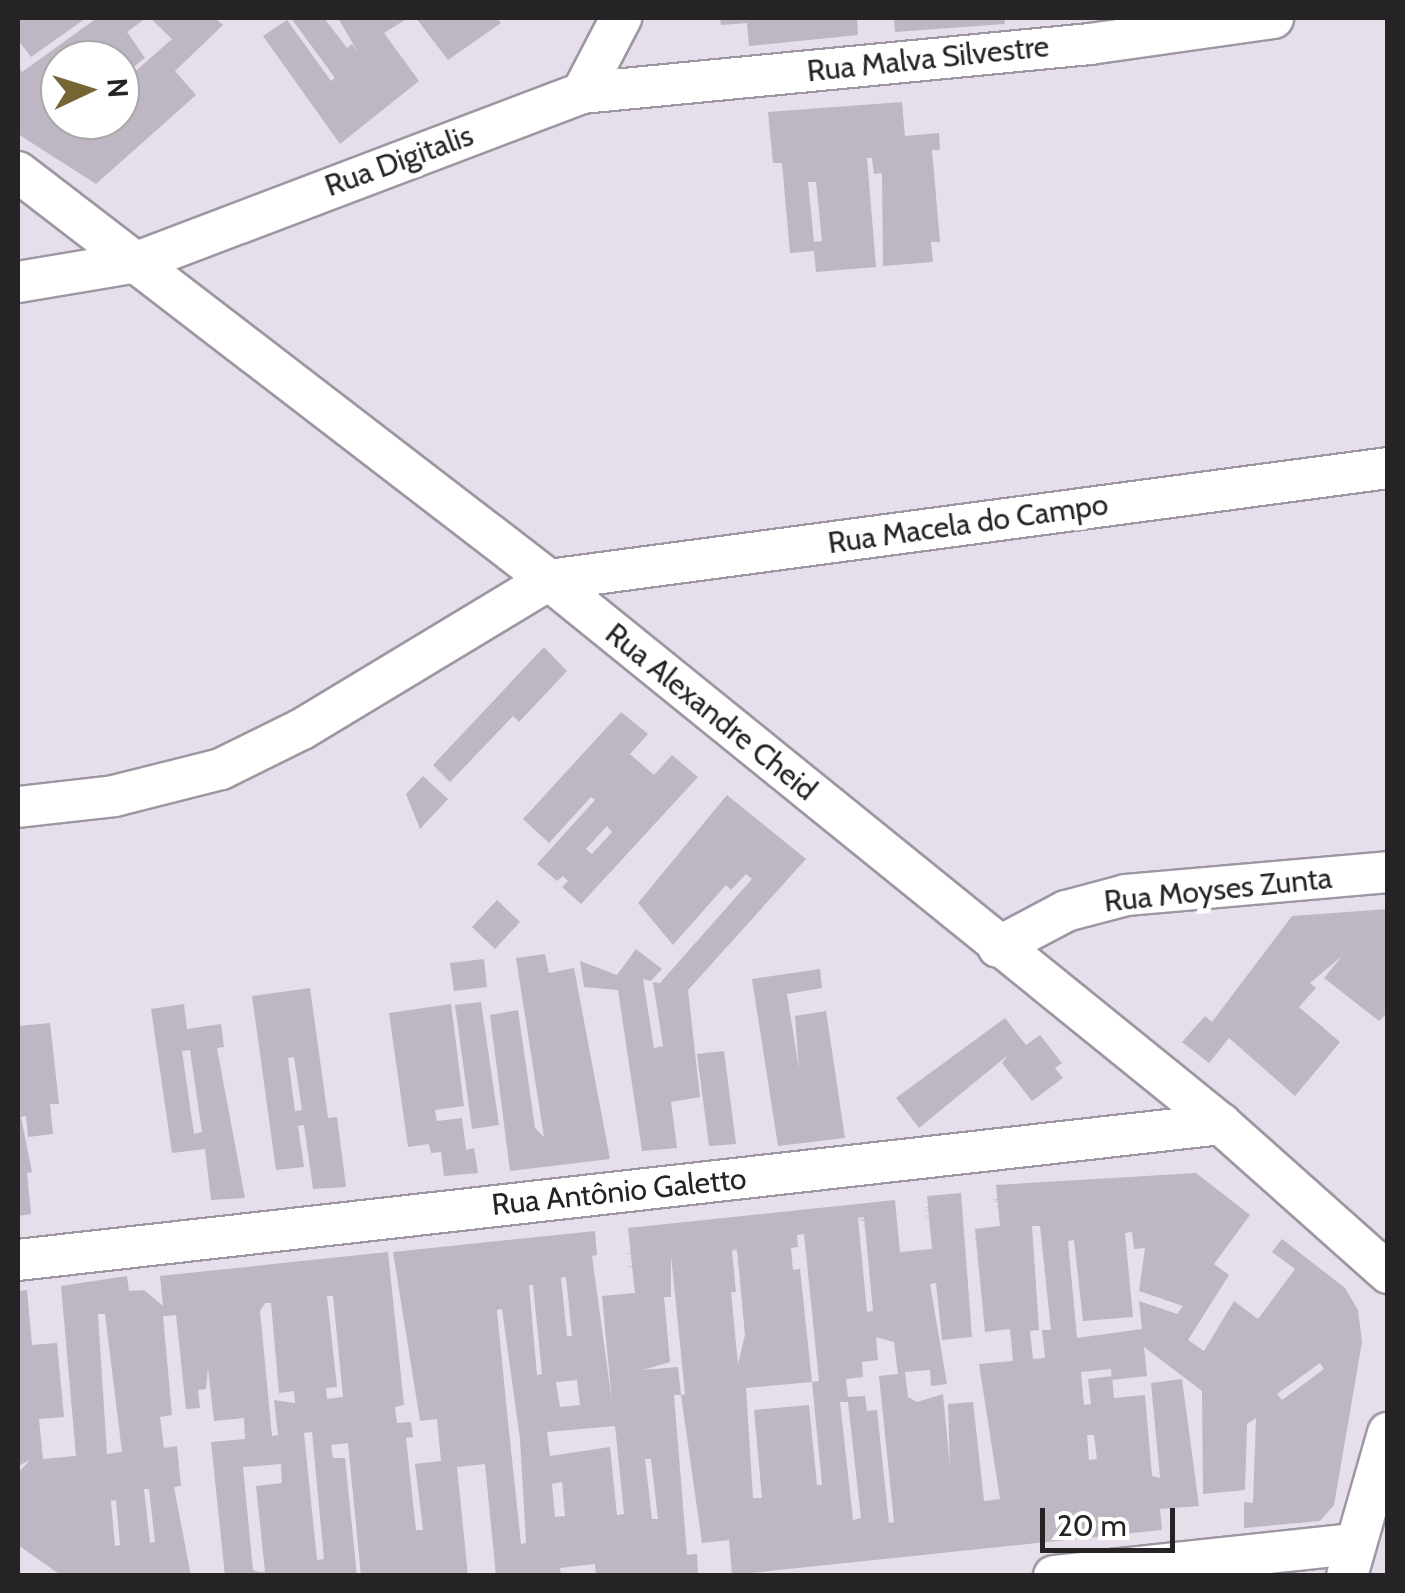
<!DOCTYPE html>
<html>
<head>
<meta charset="utf-8">
<style>
	body { margin:0 }
	#map { position:relative; width:1405px; height:1593px; overflow:hidden; background:#e6deea; font-family:Cabin,sans-serif }
	div>[style] { position:absolute }
	[style*='--x'] { left:calc(var(--x)*1px); top:calc(var(--y)*1px); width:calc(var(--w)*1px); rotate:calc(var(--a)*1deg) }
	.building>* { inset:0; background:#beb6c2 }
	.roads { filter:drop-shadow(2px 0 #9e96a2) drop-shadow(-2px 0 #9e96a2) drop-shadow(0 2px #9e96a2) drop-shadow(0 -2px #9e96a2) }
	.minor>* { height:40px; margin:-20px; padding:0 20px; transform-origin:20px; border-radius:20px; background:#fff }
	span { translate:-50% -50%; white-space:nowrap; text-align:center; line-height:1.15; -webkit-text-stroke:10px #fff; paint-order:stroke }
	.street-label { font-size:30px; color:#262327 }
	.frame { position:absolute; inset:0; border:20px solid #262327; pointer-events:none }
	.north { position:absolute; left:40px; top:40px; width:100px; height:100px; box-sizing:border-box; background:#fff; border:2px solid #a8a7a9; border-radius:50%; rotate:86deg; font-size:28px; font-weight:700; line-height:40px; text-align:center; color:#262327 }
	.north::after { content:''; display:block; margin:auto; width:35px; height:45px; background:#756533; clip-path:polygon(50% 0,100% 100%,50% 72%,0 100%) }
	.scale { position:absolute; left:1040px; top:1508px; width:135px; height:45px; box-sizing:border-box; border:5px solid #262327; border-top:0; padding-left:12px; font-size:30px; line-height:35px; white-space:nowrap; color:#262327; -webkit-text-stroke:8px #fff; paint-order:stroke }
</style>
</head>
<body>
<div id="map">
	<div class="building">
		<i style="clip-path:polygon(18px 18px,86px 18px,31px 57px,18px 40px)"></i>
		<i style="clip-path:polygon(97px 18px,146px 18px,127px 32px,145px 58px,120px 77px,120px 60px,60px 60px,60px 120px,120px 120px,120px 85px,172px 39px,150px 18px,215px 18px,223px 25px,175px 71px,196px 95px,96px 184px,18px 134px,18px 66px,22px 72px)"></i>
		<i style="clip-path:polygon(291px 18px,324px 18px,347px 48px,352px 44px,359px 54px,338px 18px,408px 18px,384px 33px,419px 81px,340px 144px,263px 36px,287px 20px,331px 81px,335px 78px)"></i>
		<i style="clip-path:polygon(416px 18px,497px 18px,501px 23px,448px 60px)"></i>
		<i style="clip-path:polygon(720px 18px,857px 18px,858px 35px,749px 46px,747px 23px,721px 25px)"></i>
		<i style="clip-path:polygon(894px 18px,1004px 18px,1005px 24px,895px 32px)"></i>
		<i style="clip-path:polygon(evenodd,902px 102px,905px 136px,939px 133px,940px 150px,932px 150px,940px 242px,931px 242px,933px 262px,883px 266px,882px 173px,874px 174px,872px 158px,867px 158px,876px 267px,816px 272px,814px 251px,790px 253px,782px 163px,773px 163px,768px 112px,902px 102px,808px 182px,816px 182px,822px 241px,814px 242px,808px 182px)"></i>
		<i style="clip-path:polygon(544px 647px,567px 671px,519px 722px,513px 716px,450px 782px,433px 765px)"></i>
		<i style="clip-path:polygon(evenodd,621px 712px,648px 734px,630px 754px,654px 775px,672px 755px,698px 777px,581px 904px,562px 887px,568px 881px,563px 876px,557px 881px,537px 864px,595px 800px,591px 797px,549px 843px,523px 819px,621px 712px,607px 826px,612px 832px,592px 854px,586px 849px,607px 826px)"></i>
		<i style="clip-path:polygon(423px 776px,448px 799px,420px 829px,406px 794px)"></i>
		<i style="clip-path:polygon(727px 795px,806px 859px,688px 990px,700px 1097px,671px 1102px,677px 1148px,642px 1151px,618px 990px,584px 987px,580px 961px,617px 975px,636px 949px,662px 969px,651px 981px,643px 979px,654px 1048px,663px 1046px,653px 982px,660px 983px,752px 879px,746px 874px,731px 890px,726px 885px,673px 945px,638px 903px)"></i>
		<i style="clip-path:polygon(497px 900px,520px 922px,495px 949px,472px 927px)"></i>
		<i style="clip-path:polygon(1388px 909px,1388px 1012px,1379px 1021px,1324px 978px,1342px 956px,1310px 983px,1316px 988px,1299px 1007px,1340px 1042px,1295px 1096px,1229px 1038px,1209px 1063px,1182px 1042px,1205px 1016px,1212px 1022px,1292px 916px)"></i>
		<i style="clip-path:polygon(545px 954px,549px 973px,574px 968px,610px 1159px,510px 1171px,490px 1015px,518px 1010px,535px 1128px,544px 1137px,516px 958px)"></i>
		<i style="clip-path:polygon(484px 959px,487px 987px,454px 991px,450px 963px)"></i>
		<i style="clip-path:polygon(820px 969px,822px 988px,787px 994px,799px 1069px,795px 1016px,826px 1011px,845px 1138px,778px 1146px,752px 979px)"></i>
		<i style="clip-path:polygon(evenodd,310px 988px,328px 1118px,337px 1117px,346px 1187px,313px 1189px,304px 1125px,298px 1126px,304px 1167px,276px 1170px,252px 996px,310px 988px,294px 1057px,302px 1110px,295px 1111px,288px 1058px,294px 1057px)"></i>
		<i style="clip-path:polygon(481px 1002px,499px 1125px,472px 1129px,455px 1005px)"></i>
		<i style="clip-path:polygon(evenodd,184px 1004px,187px 1029px,221px 1024px,224px 1047px,217px 1048px,245px 1198px,211px 1200px,205px 1149px,172px 1153px,151px 1009px,184px 1004px,190px 1050px,202px 1132px,194px 1134px,182px 1051px,190px 1050px)"></i>
		<i style="clip-path:polygon(451px 1004px,464px 1106px,435px 1110px,437px 1121px,462px 1118px,466px 1150px,474px 1148px,478px 1173px,444px 1176px,441px 1152px,431px 1153px,429px 1144px,408px 1147px,389px 1013px)"></i>
		<i style="clip-path:polygon(1005px 1018px,1026px 1045px,1040px 1035px,1062px 1063px,1055px 1068px,1063px 1078px,1032px 1101px,1002px 1063px,1008px 1055px,919px 1128px,896px 1098px)"></i>
		<i style="clip-path:polygon(50px 1023px,59px 1104px,50px 1104px,53px 1134px,28px 1137px,26px 1116px,21px 1117px,32px 1172px,27px 1173px,31px 1214px,18px 1216px,18px 1026px)"></i>
		<i style="clip-path:polygon(724px 1051px,736px 1144px,709px 1146px,697px 1054px)"></i>
		<i style="clip-path:polygon(evenodd,1196px 1173px,1250px 1215px,1214px 1264px,1229px 1275px,1188px 1340px,1204px 1351px,1234px 1301px,1258px 1319px,1295px 1269px,1272px 1252px,1282px 1239px,1345px 1288px,1358px 1310px,1362px 1342px,1334px 1505px,1320px 1521px,1244px 1528px,1244px 1502px,1253px 1503px,1256px 1418px,1247px 1424px,1245px 1490px,1203px 1494px,1202px 1391px,1144px 1347px,1147px 1376px,1112px 1380px,1111px 1369px,1081px 1372px,1084px 1405px,1091px 1404px,1088px 1379px,1112px 1376px,1114px 1398px,1145px 1395px,1152px 1476px,1160px 1478px,1151px 1383px,1182px 1379px,1199px 1506px,1160px 1509px,1162px 1530px,732px 1575px,729px 1540px,702px 1543px,681px 1395px,674px 1395px,687px 1555px,697px 1554px,698px 1576px,596px 1576px,595px 1564px,560px 1568px,561px 1576px,496px 1576px,485px 1464px,457px 1467px,468px 1576px,361px 1576px,348px 1443px,331px 1445px,333px 1458px,345px 1458px,357px 1576px,225px 1576px,211px 1442px,245px 1439px,244px 1418px,214px 1421px,208px 1368px,206px 1389px,198px 1390px,200px 1408px,186px 1409px,176px 1315px,163px 1316px,172px 1415px,160px 1417px,164px 1448px,177px 1446px,181px 1486px,174px 1487px,191px 1576px,62px 1576px,18px 1545px,18px 1473px,30px 1460px,18px 1466px,18px 1291px,27px 1290px,32px 1345px,57px 1343px,64px 1417px,39px 1419px,43px 1459px,76px 1456px,61px 1286px,127px 1276px,129px 1291px,144px 1290px,163px 1306px,160px 1276px,388px 1252px,404px 1405px,395px 1407px,397px 1423px,411px 1422px,413px 1437px,406px 1438px,416px 1530px,423px 1530px,415px 1464px,441px 1461px,437px 1419px,420px 1421px,393px 1252px,595px 1231px,597px 1255px,592px 1256px,612px 1402px,602px 1296px,635px 1293px,628px 1228px,895px 1200px,900px 1252px,932px 1249px,927px 1196px,961px 1193px,972px 1337px,942px 1340px,936px 1283px,930px 1284px,947px 1384px,931px 1386px,930px 1370px,905px 1372px,908px 1397px,917px 1402px,943px 1394px,950px 1467px,948px 1404px,973px 1402px,984px 1501px,1000px 1499px,979px 1364px,1013px 1361px,1010px 1329px,985px 1332px,975px 1229px,1000px 1226px,996px 1185px,1196px 1173px,864px 1217px,873px 1311px,867px 1312px,858px 1218px,864px 1217px,1196px 1173px,1032px 1226px,1040px 1226px,1051px 1330px,1042px 1330px,1045px 1358px,1033px 1359px,1030px 1331px,1039px 1330px,1032px 1226px,1196px 1173px,1132px 1232px,1134px 1249px,1145px 1248px,1139px 1291px,1183px 1306px,1177px 1314px,1139px 1301px,1142px 1329px,1077px 1338px,1068px 1241px,1074px 1240px,1083px 1321px,1133px 1317px,1125px 1233px,1132px 1232px,1196px 1173px,804px 1234px,819px 1381px,812px 1382px,800px 1269px,793px 1270px,791px 1248px,798px 1247px,797px 1235px,804px 1234px,1196px 1173px,737px 1249px,745px 1335px,738px 1364px,731px 1292px,736px 1292px,732px 1250px,737px 1249px,1196px 1173px,671px 1255px,685px 1394px,681px 1395px,678px 1367px,643px 1370px,670px 1362px,664px 1297px,671px 1297px,671px 1255px,1196px 1173px,566px 1277px,572px 1336px,567px 1336px,561px 1278px,566px 1277px,1196px 1173px,529px 1285px,533px 1285px,542px 1374px,537px 1375px,529px 1285px,1196px 1173px,327px 1296px,333px 1296px,343px 1397px,327px 1399px,326px 1388px,337px 1387px,327px 1296px,1196px 1173px,265px 1303px,271px 1303px,279px 1393px,294px 1391px,295px 1403px,274px 1400px,278px 1435px,272px 1436px,260px 1311px,265px 1303px,1196px 1173px,502px 1309px,520px 1439px,526px 1543px,521px 1544px,507px 1412px,497px 1310px,502px 1309px,1196px 1173px,98px 1314px,105px 1314px,122px 1452px,107px 1454px,98px 1314px,1196px 1173px,876px 1337px,894px 1342px,898px 1374px,879px 1376px,894px 1522px,889px 1523px,877px 1410px,867px 1411px,865px 1396px,848px 1397px,846px 1379px,863px 1377px,862px 1362px,878px 1360px,876px 1337px,1196px 1173px,1320px 1363px,1324px 1369px,1282px 1400px,1277px 1394px,1320px 1363px,1196px 1173px,577px 1380px,580px 1405px,560px 1407px,556px 1382px,577px 1380px,1196px 1173px,812px 1382px,822px 1485px,817px 1485px,809px 1405px,754px 1410px,762px 1498px,753px 1498px,746px 1388px,812px 1382px,1196px 1173px,840px 1402px,848px 1402px,861px 1518px,853px 1520px,840px 1402px,1196px 1173px,615px 1426px,624px 1514px,617px 1515px,610px 1447px,550px 1456px,547px 1432px,615px 1426px,1196px 1173px,312px 1432px,324px 1559px,317px 1560px,304px 1433px,312px 1432px,1196px 1173px,1087px 1435px,1094px 1435px,1097px 1459px,1089px 1460px,1087px 1435px,1196px 1173px,645px 1459px,651px 1459px,658px 1519px,652px 1519px,645px 1459px,1196px 1173px,281px 1464px,282px 1483px,256px 1486px,265px 1572px,259px 1572px,253px 1570px,243px 1467px,281px 1464px,1196px 1173px,562px 1482px,565px 1516px,555px 1517px,552px 1484px,562px 1482px,1196px 1173px,144px 1489px,149px 1489px,155px 1542px,150px 1543px,144px 1489px,1196px 1173px,116px 1500px,120px 1545px,115px 1546px,111px 1501px,116px 1500px)"></i>
	</div>
	<div class="roads">
		<div class="minor">
			<i style="--x:582;--y:93;--w:85;--a:-62.5"></i>
			<i style="--x:18;--y:172;--w:670;--a:37.54"></i>
			<i style="--x:549;--y:580;--w:865;--a:38.99"></i>
			<i style="--x:1221;--y:1124;--w:224;--a:41.7"></i>
			<i style="--x:18;--y:282;--w:121;--a:-9.5"></i>
			<i style="--x:137;--y:262;--w:476;--a:-20.8"></i>
			<i style="--x:582;--y:93;--w:510;--a:-5.51"></i>
			<i style="--x:1090;--y:44;--w:185;--a:-8.1"></i>
			<i style="--x:18;--y:807;--w:97;--a:-6.5"></i>
			<i style="--x:114;--y:796;--w:110;--a:-14.2"></i>
			<i style="--x:221;--y:769;--w:90;--a:-26.3"></i>
			<i style="--x:302;--y:729;--w:288;--a:-31.1"></i>
			<i style="--x:549;--y:580;--w:846;--a:-7.6"></i>
			<i style="--x:998;--y:947;--w:77;--a:-27.9"></i>
			<i style="--x:1066;--y:911;--w:62;--a:-14.9"></i>
			<i style="--x:1126;--y:895;--w:263;--a:-5"></i>
			<i style="--x:18;--y:1260;--w:1211;--a:-6.45"></i>
			<i style="--x:1054;--y:1576;--w:303;--a:-6.1"></i>
			<i style="--x:1347;--y:1576;--w:149;--a:-74"></i>
		</div>
	</div>
	<div class="street-label">
		<span style="left:928px;top:59px;rotate:-6deg">Rua Malva Silvestre</span>
		<span style="left:399px;top:161px;rotate:-20deg">Rua Digitalis</span>
		<span style="left:968px;top:524px;rotate:-8deg">Rua Macela do Campo</span>
		<span style="left:711px;top:712px;rotate:39deg">Rua Alexandre Cheid</span>
		<span style="left:1218px;top:890px;rotate:-6deg">Rua Moyses Zunta</span>
		<span style="left:619px;top:1192px;rotate:-6deg">Rua Antônio Galetto</span>
	</div>
	<div class="frame"></div>
	<div class="north">N</div>
	<div class="scale">20 m</div>
</div>
</body>
</html>
